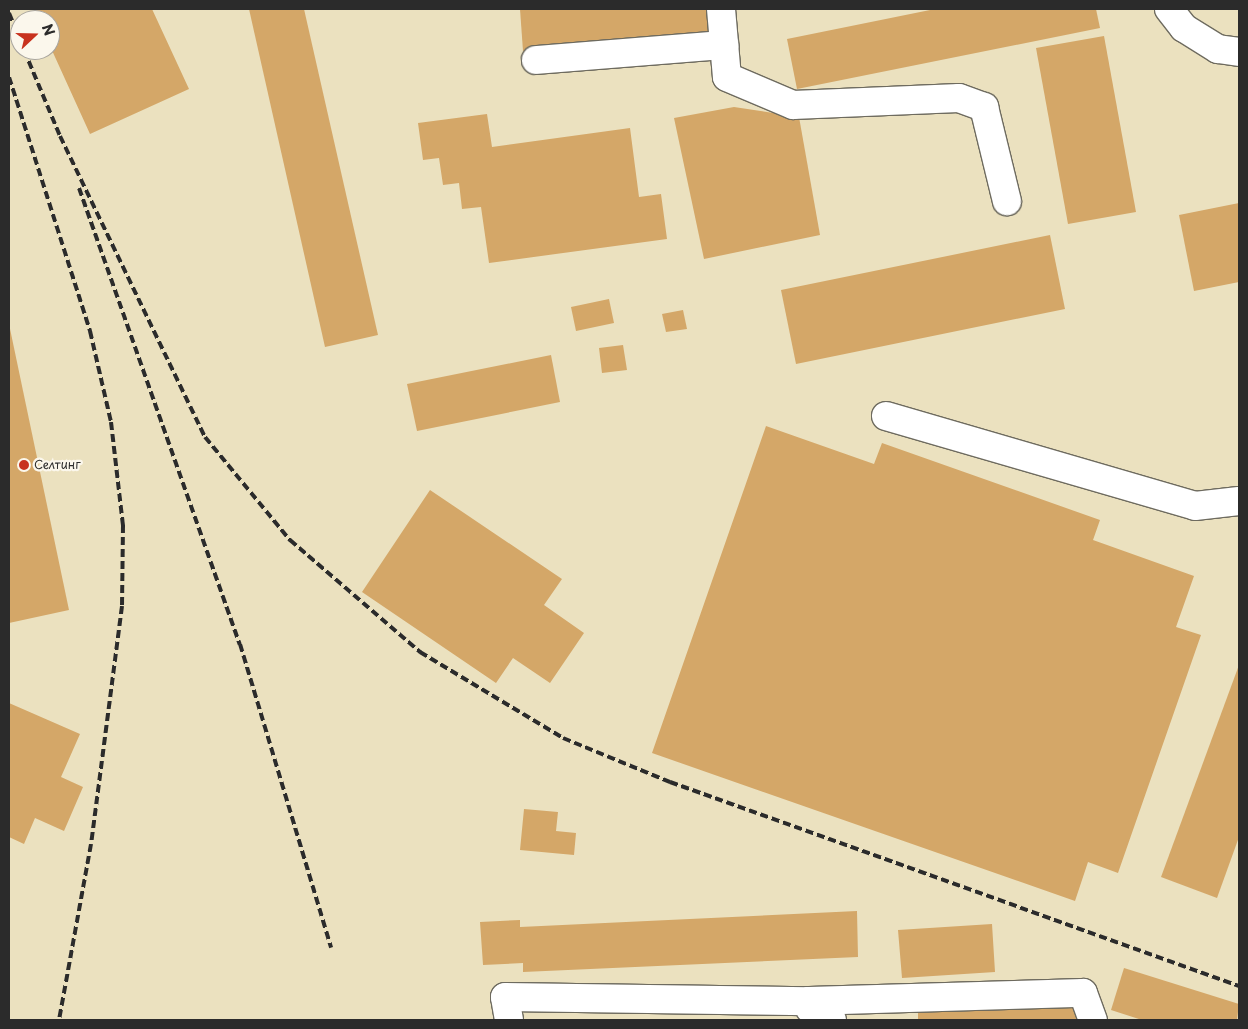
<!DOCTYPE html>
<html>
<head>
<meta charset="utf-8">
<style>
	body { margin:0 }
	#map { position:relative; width:1248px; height:1029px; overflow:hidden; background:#ebe1bf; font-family:"Playpen Sans",sans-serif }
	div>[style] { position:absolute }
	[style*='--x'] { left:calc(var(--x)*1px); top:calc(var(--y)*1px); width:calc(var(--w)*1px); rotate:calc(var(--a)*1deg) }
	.building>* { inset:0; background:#d4a768 }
	.roads { filter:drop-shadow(1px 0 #6e6b5f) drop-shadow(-1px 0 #6e6b5f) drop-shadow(0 1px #6e6b5f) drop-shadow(0 -1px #6e6b5f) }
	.minor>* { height:28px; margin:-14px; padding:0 14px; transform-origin:14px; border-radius:14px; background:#fff }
	.rail>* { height:4px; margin-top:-2px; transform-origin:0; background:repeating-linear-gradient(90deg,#2b2b2b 0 8px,transparent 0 12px) }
	.dots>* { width:14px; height:14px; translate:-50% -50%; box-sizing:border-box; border:2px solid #fbf7ec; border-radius:50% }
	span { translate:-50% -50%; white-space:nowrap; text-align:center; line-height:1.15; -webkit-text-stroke:4.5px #fbf7ec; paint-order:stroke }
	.poi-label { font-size:12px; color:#2b2b2b }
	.left { translate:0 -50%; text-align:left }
	.frame { position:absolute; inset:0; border:10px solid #2b2b2b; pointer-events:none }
	.north { position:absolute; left:10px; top:10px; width:50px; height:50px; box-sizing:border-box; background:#fbf7ec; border:1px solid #a8a59f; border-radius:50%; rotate:69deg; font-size:14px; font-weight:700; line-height:20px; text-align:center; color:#2b2b2b }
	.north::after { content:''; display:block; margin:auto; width:18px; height:22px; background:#c8321e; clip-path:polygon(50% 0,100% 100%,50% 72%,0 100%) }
</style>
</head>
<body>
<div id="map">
	<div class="building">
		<i style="clip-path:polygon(33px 9px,152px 9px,189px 89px,90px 134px,50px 46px,50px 20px,38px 20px)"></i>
		<i style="clip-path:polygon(249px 9px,304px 9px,378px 335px,325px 347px)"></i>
		<i style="clip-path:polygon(520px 9px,716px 9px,719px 35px,523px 51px)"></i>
		<i style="clip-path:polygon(935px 9px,1096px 9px,1100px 28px,797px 89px,787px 39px)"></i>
		<i style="clip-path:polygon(1104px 36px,1136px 212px,1068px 224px,1036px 48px)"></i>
		<i style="clip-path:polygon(734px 107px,799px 117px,820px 235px,704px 259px,674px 118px)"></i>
		<i style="clip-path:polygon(487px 114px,492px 147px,630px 128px,639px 197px,661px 194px,667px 239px,489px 263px,481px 207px,462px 209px,459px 183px,443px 185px,439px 158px,423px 160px,418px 123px)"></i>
		<i style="clip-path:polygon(1239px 203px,1239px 282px,1194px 291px,1179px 215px)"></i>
		<i style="clip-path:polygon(1050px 235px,1065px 309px,796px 364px,781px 290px)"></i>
		<i style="clip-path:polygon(609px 299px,614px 323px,576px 331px,571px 307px)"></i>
		<i style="clip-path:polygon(683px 310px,687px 329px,666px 332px,662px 314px)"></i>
		<i style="clip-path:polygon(9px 324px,69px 610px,9px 623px)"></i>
		<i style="clip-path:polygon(623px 345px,627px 370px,602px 373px,599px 348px)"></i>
		<i style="clip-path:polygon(551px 355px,560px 402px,417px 431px,407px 384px)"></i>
		<i style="clip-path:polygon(766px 426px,874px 464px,882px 443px,1100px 520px,1093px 540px,1194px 576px,1176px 627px,1201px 635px,1118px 873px,1088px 862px,1075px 901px,652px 753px)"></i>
		<i style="clip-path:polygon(430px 490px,562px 579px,544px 605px,584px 633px,550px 683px,513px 658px,496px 683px,362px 592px)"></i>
		<i style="clip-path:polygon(1239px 665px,1239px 837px,1217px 898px,1161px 877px)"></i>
		<i style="clip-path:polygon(9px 703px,80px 734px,61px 777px,83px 787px,64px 831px,35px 818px,24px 844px,9px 837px)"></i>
		<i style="clip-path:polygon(524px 809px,558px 812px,556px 831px,576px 833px,574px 855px,520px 850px)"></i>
		<i style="clip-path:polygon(857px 911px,858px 957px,523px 972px,523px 963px,483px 965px,480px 922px,520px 920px,520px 927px)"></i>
		<i style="clip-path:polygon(992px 924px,995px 972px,902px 978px,898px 930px)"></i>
		<i style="clip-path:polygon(1124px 968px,1239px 1004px,1237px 1020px,1142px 1020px,1111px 1010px)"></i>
		<i style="clip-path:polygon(1077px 1005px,1078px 1020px,918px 1020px,918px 1010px)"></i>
	</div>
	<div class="roads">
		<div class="minor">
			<i style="--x:721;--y:9;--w:68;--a:85"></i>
			<i style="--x:727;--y:77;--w:72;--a:23"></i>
			<i style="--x:793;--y:105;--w:166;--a:-2.4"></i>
			<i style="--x:959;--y:98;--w:27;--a:20"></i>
			<i style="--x:984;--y:107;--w:97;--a:76.3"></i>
			<i style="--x:1169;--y:9;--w:24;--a:52"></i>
			<i style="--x:1184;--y:28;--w:40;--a:32"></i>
			<i style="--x:1218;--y:49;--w:21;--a:8"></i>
			<i style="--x:536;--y:60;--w:189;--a:-4.6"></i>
			<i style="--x:886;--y:416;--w:322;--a:16.2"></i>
			<i style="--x:1195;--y:506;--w:44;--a:-6.5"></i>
			<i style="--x:810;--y:1009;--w:8;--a:-97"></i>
			<i style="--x:809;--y:1001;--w:274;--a:-1.7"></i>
			<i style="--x:1083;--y:993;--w:29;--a:70"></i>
			<i style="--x:509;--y:1020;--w:23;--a:-100"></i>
			<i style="--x:505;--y:997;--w:304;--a:0.8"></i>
			<i style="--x:809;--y:1001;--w:30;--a:40"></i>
		</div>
	</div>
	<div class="rail">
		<i style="--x:9;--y:13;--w:29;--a:68"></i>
		<i style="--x:24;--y:50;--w:93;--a:67.3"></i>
		<i style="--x:60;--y:136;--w:334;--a:64.3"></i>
		<i style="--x:205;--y:437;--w:134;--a:50.5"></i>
		<i style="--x:290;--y:540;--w:172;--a:40.7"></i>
		<i style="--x:420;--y:652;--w:167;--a:31"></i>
		<i style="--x:563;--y:738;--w:116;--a:22.4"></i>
		<i style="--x:670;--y:782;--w:604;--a:19.72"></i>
		<i style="--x:9;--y:77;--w:267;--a:72.3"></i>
		<i style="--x:90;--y:331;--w:93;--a:77"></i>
		<i style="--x:111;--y:422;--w:104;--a:83.4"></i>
		<i style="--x:123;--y:525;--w:81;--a:90.7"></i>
		<i style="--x:122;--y:606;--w:240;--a:97.4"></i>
		<i style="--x:91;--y:844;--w:179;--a:100.3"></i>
		<i style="--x:79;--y:188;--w:484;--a:70.6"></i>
		<i style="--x:240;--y:644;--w:317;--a:73.3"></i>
	</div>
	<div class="dots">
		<i style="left:24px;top:465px;background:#c8321e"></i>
	</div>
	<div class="poi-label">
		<span class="left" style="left:34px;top:465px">Селтинг</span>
	</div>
	<div class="frame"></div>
	<div class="north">N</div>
</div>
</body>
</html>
